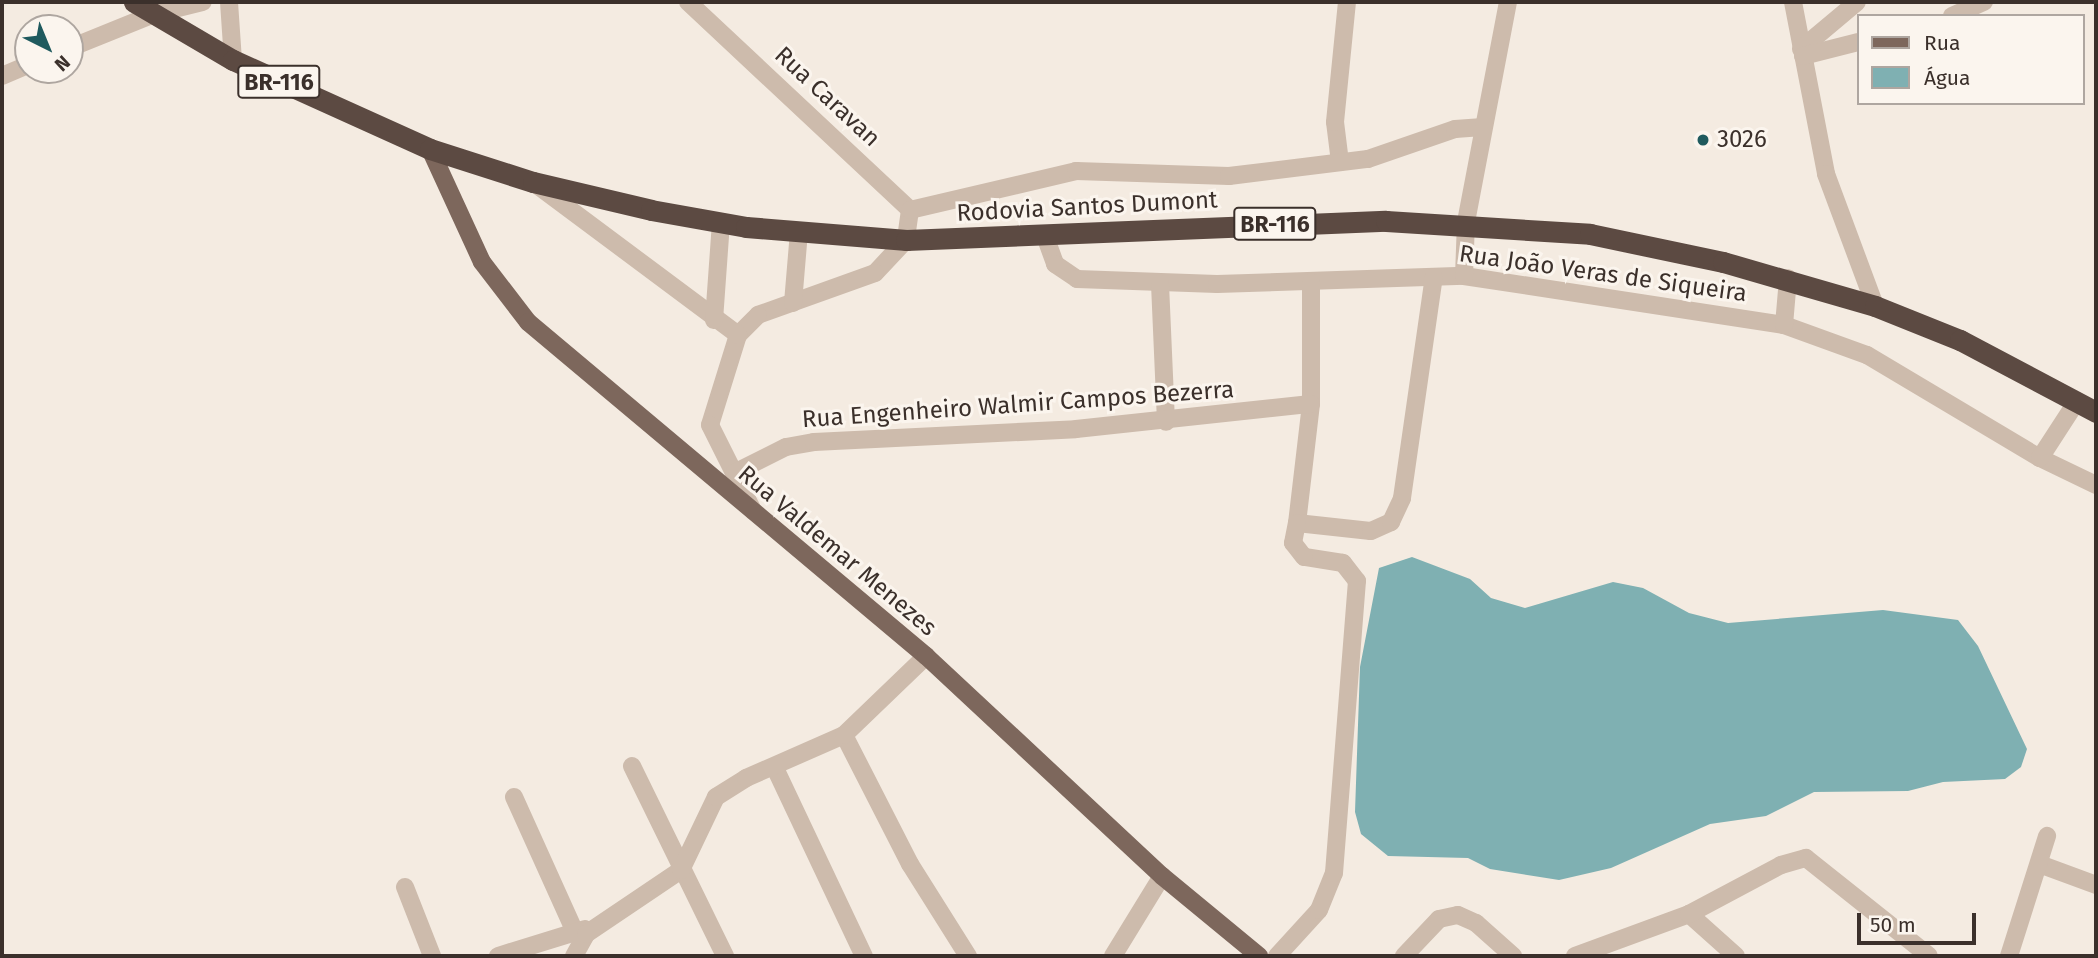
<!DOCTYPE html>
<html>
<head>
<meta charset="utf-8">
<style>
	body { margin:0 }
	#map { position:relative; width:2098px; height:958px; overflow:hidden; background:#f4ebe1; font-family:"Fira Sans",sans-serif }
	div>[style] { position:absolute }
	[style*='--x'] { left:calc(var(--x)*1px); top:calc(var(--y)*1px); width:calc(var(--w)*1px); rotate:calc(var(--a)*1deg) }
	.water>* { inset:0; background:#7fb0b2 }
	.minor>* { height:18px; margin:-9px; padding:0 9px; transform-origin:9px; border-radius:9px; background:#cdbbac }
	.major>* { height:18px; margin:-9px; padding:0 9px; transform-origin:9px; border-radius:9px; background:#7d675c }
	.highway>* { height:21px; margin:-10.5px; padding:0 10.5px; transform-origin:10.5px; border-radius:10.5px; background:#5c4a42 }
	.dots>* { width:19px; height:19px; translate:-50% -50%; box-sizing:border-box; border:4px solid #fbf5ee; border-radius:50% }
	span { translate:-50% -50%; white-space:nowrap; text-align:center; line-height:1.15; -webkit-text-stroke:6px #fbf5ee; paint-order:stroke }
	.shield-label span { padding:2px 5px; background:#fbf5ee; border:2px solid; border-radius:5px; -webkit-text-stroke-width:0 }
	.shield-label { font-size:23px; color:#3b302b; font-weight:700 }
	.street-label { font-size:24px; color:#3b302b }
	.poi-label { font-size:24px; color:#3b302b }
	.left { translate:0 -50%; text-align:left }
	.frame { position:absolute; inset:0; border:4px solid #3b302b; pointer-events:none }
	.legend { position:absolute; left:1857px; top:14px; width:228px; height:91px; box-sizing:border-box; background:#fbf5ee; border:2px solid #aea6a0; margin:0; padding:9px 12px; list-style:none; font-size:21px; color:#3b302b }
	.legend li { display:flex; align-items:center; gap:14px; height:35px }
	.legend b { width:35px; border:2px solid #aea6a0 }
	.north { position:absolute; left:14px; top:14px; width:70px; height:70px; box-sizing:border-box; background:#fbf5ee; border:2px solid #aea6a0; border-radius:50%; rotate:137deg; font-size:19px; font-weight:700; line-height:28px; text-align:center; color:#3b302b }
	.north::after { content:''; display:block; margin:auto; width:24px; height:32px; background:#1f5a5e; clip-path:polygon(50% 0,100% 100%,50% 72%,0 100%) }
	.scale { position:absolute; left:1857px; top:913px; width:119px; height:32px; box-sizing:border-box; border:4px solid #3b302b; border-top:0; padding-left:9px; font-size:21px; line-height:24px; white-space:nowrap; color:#3b302b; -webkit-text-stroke:5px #fbf5ee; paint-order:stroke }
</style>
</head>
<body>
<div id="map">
	<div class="water">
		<i style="clip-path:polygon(1412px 557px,1470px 579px,1491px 598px,1525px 608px,1613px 582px,1643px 588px,1689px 613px,1728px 623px,1883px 610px,1958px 620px,1978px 646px,2027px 749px,2021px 767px,2005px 779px,1943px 782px,1908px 791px,1814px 792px,1766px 816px,1710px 824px,1611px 868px,1559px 880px,1490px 869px,1468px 858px,1388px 856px,1361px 834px,1355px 812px,1360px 667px,1379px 568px)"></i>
	</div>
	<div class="minor">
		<i style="--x:229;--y:2;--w:58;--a:86.1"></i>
		<i style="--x:688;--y:2;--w:304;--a:43.1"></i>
		<i style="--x:910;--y:210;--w:30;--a:98"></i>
		<i style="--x:906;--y:240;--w:45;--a:133.2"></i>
		<i style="--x:875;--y:273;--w:124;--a:160.3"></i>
		<i style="--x:758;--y:315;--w:28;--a:135"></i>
		<i style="--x:738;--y:335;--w:94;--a:107.3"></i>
		<i style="--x:710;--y:425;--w:96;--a:63.4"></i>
		<i style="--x:1793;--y:2;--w:175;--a:79.1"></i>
		<i style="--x:1826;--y:174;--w:141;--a:69.6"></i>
		<i style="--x:1952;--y:16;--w:35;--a:-24"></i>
		<i style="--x:70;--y:48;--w:91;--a:-22"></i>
		<i style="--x:154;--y:14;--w:50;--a:-13.8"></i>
		<i style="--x:1801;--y:49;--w:73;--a:-40"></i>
		<i style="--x:1803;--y:56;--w:57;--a:-14.3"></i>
		<i style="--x:2;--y:76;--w:28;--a:-23"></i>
		<i style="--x:1340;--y:162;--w:40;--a:-97.1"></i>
		<i style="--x:1335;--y:122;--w:121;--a:-84.3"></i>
		<i style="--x:533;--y:182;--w:256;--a:36.7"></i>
		<i style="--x:910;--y:210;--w:171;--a:-13.2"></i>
		<i style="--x:1076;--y:171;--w:153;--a:1.9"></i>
		<i style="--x:1229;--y:176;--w:140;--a:-7"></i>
		<i style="--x:1368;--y:159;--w:92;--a:-19"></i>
		<i style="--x:1455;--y:129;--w:28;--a:-4"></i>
		<i style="--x:1045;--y:236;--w:30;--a:70"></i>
		<i style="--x:1055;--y:264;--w:27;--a:34"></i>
		<i style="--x:1077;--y:279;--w:140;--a:2"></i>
		<i style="--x:1217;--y:284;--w:247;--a:-1.9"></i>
		<i style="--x:1464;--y:276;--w:324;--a:8.7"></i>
		<i style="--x:1784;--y:325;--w:88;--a:19.9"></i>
		<i style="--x:1867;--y:355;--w:201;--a:30.8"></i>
		<i style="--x:2040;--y:458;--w:62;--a:25.7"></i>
		<i style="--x:1464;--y:276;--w:54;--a:-87.9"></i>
		<i style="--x:1466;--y:222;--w:224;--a:-79.2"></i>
		<i style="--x:1311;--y:282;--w:122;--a:90"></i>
		<i style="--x:1311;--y:404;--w:120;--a:96.7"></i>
		<i style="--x:1297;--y:523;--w:74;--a:6.2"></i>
		<i style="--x:1371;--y:531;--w:22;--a:-24"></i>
		<i style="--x:1391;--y:522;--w:26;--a:-65"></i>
		<i style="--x:1402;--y:498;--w:223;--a:-81.8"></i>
		<i style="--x:1160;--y:284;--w:138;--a:87.5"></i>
		<i style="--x:793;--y:303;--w:71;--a:-85.2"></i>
		<i style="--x:714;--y:320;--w:97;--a:-85.9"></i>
		<i style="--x:1784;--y:325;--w:47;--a:-85.1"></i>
		<i style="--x:2040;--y:458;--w:68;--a:-57"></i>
		<i style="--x:734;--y:473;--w:58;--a:-26.6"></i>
		<i style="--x:786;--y:447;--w:28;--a:-10"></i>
		<i style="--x:814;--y:442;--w:262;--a:-2.8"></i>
		<i style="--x:1076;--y:429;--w:236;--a:-6.1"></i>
		<i style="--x:844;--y:735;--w:145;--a:62.9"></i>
		<i style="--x:910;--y:864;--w:109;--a:57.8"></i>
		<i style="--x:632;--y:766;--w:212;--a:63.9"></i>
		<i style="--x:775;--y:768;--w:208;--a:64.7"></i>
		<i style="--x:514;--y:797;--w:148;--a:65.7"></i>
		<i style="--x:2042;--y:865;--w:58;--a:20.3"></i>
		<i style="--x:405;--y:887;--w:74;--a:68.6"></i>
		<i style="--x:1689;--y:914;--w:63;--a:41.8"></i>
		<i style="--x:498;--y:956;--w:91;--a:-17.2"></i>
		<i style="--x:574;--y:956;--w:25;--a:-61"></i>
		<i style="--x:586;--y:934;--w:115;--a:-34"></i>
		<i style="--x:681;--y:870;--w:81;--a:-64.4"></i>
		<i style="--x:716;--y:797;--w:36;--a:-32"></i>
		<i style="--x:746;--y:778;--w:107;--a:-23.7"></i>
		<i style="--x:844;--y:735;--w:114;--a:-43.9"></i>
		<i style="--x:1113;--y:956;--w:94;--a:-58.5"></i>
		<i style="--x:1277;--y:956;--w:62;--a:-47.6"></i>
		<i style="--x:1319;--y:910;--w:40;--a:-68"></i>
		<i style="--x:1334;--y:873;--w:293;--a:-85.5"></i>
		<i style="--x:1357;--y:581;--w:23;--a:-128"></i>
		<i style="--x:1343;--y:563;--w:39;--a:-171"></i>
		<i style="--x:1304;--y:557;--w:18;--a:-128"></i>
		<i style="--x:1293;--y:543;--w:20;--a:-79"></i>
		<i style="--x:1404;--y:956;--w:51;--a:-46.6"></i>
		<i style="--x:1439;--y:919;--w:19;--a:-12"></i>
		<i style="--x:1458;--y:915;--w:20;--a:24"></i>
		<i style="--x:1476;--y:923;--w:50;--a:41.7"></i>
		<i style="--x:1575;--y:956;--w:121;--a:-20.2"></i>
		<i style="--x:1689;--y:914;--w:104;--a:-28"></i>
		<i style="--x:1781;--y:865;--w:26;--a:-16"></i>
		<i style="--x:1806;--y:858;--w:157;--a:38.5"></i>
		<i style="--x:2009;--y:956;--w:126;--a:-72.4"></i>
	</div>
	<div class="major">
		<i style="--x:430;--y:149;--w:124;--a:65.3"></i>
		<i style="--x:482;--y:262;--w:76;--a:52.5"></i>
		<i style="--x:528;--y:322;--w:520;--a:40"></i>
		<i style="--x:926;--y:656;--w:323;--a:43"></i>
		<i style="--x:1162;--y:876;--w:126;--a:39.5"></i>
	</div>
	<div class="highway">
		<i style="--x:134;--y:2;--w:115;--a:30.4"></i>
		<i style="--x:233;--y:60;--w:216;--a:24.3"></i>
		<i style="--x:430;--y:149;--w:108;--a:17.8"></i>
		<i style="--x:533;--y:182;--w:121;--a:13.3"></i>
		<i style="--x:651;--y:210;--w:97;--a:10.1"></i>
		<i style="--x:746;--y:227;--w:161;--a:4.6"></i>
		<i style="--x:906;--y:240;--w:480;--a:-2.3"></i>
		<i style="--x:1386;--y:221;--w:204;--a:3.6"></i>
		<i style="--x:1590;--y:234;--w:136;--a:11.9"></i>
		<i style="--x:1723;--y:262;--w:158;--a:16.1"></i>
		<i style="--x:1875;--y:306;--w:92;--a:21.8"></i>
		<i style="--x:1960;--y:340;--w:154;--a:27.9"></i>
	</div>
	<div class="dots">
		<i style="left:1703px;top:140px;background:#1f5a5e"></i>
	</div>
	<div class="shield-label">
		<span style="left:279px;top:82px">BR-116</span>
		<span style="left:1275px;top:224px">BR-116</span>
	</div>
	<div class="street-label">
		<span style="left:827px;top:97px;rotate:43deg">Rua Caravan</span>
		<span style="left:1087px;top:207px;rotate:-3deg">Rodovia Santos Dumont</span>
		<span style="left:1603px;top:274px;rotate:8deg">Rua João Veras de Siqueira</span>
		<span style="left:1018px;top:405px;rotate:-4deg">Rua Engenheiro Walmir Campos Bezerra</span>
		<span style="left:837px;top:551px;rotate:40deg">Rua Valdemar Menezes</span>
	</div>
	<div class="poi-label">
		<span class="left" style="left:1717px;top:140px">3026</span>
	</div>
	<div class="frame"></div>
	<ul class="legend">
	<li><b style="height:9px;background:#7d675c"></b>Rua</li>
	<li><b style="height:19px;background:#7fb0b2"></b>Água</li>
	</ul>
	<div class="north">N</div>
	<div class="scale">50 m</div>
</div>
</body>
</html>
